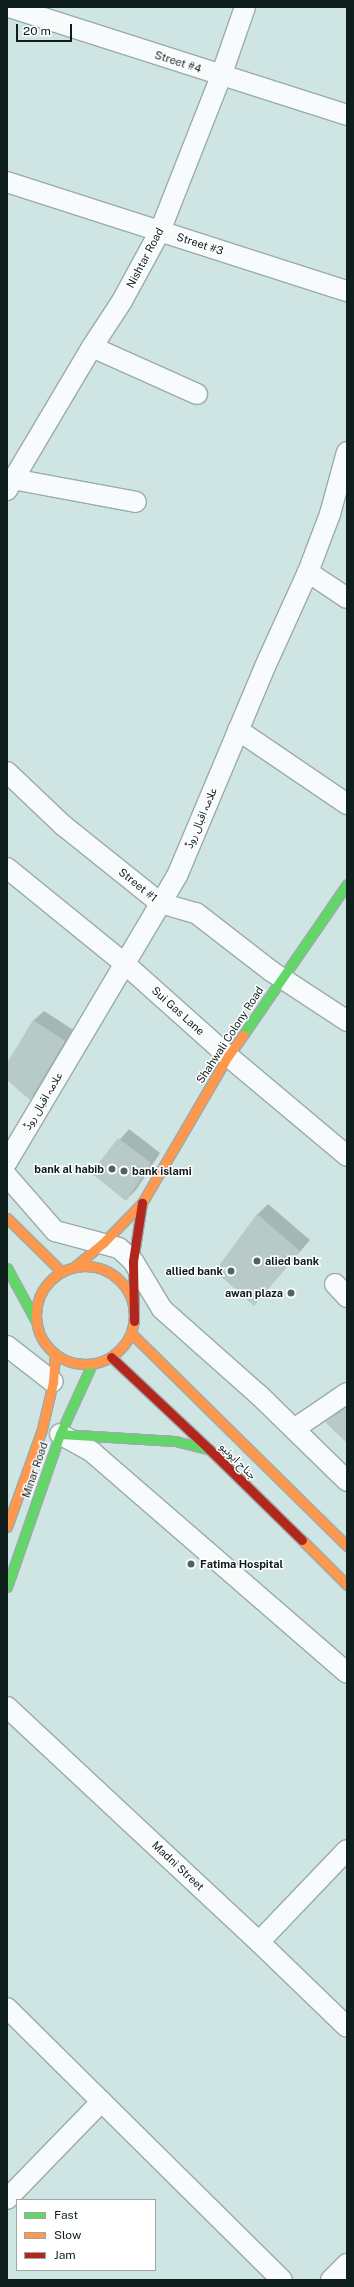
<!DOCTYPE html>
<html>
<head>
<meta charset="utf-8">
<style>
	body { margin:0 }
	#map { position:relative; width:354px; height:2287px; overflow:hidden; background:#cfe5e3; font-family:"Public Sans","Noto Sans Arabic",sans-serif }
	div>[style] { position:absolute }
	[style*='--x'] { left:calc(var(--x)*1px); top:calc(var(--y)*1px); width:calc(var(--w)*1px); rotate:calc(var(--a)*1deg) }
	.shadow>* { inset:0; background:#0003 }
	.building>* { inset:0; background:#b7cac8 }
	.roads { filter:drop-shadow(1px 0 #9aacaa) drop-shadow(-1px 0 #9aacaa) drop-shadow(0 1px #9aacaa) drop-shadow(0 -1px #9aacaa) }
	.street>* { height:20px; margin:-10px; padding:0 10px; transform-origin:10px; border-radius:10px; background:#f8fbfb }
	.fast>* { height:9px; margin:-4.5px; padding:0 4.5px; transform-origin:4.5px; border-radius:4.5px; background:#63d668 }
	.slow>* { height:9px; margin:-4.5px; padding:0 4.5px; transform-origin:4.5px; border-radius:4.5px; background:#ff974d }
	.slow>.ring { margin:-4.5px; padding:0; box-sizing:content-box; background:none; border:9px solid #ff974d; border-radius:50% }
	.jam>* { height:9px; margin:-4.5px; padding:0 4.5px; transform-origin:4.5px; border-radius:4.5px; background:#b3261e }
	.dots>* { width:11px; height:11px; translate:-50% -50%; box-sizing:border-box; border:2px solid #fff; border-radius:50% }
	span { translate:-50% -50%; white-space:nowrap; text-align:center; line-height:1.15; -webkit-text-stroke:3px #fff; paint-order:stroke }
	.street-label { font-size:11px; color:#0e1e1d }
	.poi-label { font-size:11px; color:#0e1e1d; font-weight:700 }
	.right { translate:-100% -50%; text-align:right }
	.left { translate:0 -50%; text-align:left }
	.frame { position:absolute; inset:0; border:8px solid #0e1e1d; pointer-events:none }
	.legend { position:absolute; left:16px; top:2199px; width:140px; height:72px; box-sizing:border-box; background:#fff; border:1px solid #9fa5a5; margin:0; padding:5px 7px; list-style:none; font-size:12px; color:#0e1e1d }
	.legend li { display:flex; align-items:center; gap:8px; height:20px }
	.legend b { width:20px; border:1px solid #9fa5a5 }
	.scale { position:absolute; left:16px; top:24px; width:56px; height:18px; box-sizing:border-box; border:2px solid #0e1e1d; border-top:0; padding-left:5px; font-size:12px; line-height:14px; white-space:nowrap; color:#0e1e1d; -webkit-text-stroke:3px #fff; paint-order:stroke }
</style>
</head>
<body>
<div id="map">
	<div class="shadow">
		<i style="clip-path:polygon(44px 1011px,75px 1031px,40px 1089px,30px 1099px,7px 1078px,7px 1065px,34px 1020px)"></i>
		<i style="clip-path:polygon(129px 1129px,160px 1153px,136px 1190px,126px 1200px,92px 1172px)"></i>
		<i style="clip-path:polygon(268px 1204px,310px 1240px,254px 1305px,217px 1271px,258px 1214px)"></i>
		<i style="clip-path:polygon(347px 1404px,347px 1442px,326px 1422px)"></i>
	</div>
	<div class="building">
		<i style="clip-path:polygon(33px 1020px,65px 1041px,30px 1100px,7px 1080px,7px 1063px)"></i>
		<i style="clip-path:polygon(118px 1138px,151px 1163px,126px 1201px,91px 1173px)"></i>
		<i style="clip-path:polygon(257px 1214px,300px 1251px,254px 1306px,215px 1271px)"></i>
		<i style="clip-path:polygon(347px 1407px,347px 1443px,325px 1422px)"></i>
	</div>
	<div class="roads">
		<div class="street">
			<i style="--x:9;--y:7;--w:355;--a:17.7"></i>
			<i style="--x:7;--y:182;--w:357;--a:17.8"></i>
			<i style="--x:92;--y:347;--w:115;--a:24.1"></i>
			<i style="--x:7;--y:478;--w:131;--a:10.5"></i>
			<i style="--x:7;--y:490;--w:166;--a:-59.3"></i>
			<i style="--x:92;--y:347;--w:55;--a:-56.9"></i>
			<i style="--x:122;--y:301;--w:80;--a:-61.5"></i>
			<i style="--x:160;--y:231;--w:167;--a:-68.5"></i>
			<i style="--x:221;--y:76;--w:73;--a:-70.8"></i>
			<i style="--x:308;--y:572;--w:47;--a:33.7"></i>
			<i style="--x:238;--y:730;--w:132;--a:34.2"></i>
			<i style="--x:7;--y:772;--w:79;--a:43.5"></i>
			<i style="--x:64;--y:826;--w:123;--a:38.7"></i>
			<i style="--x:160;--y:903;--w:37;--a:16"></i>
			<i style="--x:196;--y:913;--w:95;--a:37.7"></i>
			<i style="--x:271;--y:971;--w:91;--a:33.3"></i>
			<i style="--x:7;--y:868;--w:151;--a:39.1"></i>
			<i style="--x:124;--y:963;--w:140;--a:41.8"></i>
			<i style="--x:228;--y:1056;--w:155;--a:40"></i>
			<i style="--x:7;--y:1162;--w:333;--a:-59.3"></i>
			<i style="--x:177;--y:876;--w:234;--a:-67.2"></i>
			<i style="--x:268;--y:660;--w:97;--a:-65.6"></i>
			<i style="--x:308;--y:572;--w:62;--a:-69.2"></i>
			<i style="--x:330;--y:514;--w:64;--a:-74.7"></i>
			<i style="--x:7;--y:1176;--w:73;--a:48.9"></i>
			<i style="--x:55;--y:1231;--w:66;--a:14.9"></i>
			<i style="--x:119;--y:1248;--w:19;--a:43"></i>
			<i style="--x:133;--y:1261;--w:56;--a:58.9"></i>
			<i style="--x:162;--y:1309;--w:130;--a:41.6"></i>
			<i style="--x:259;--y:1395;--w:123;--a:44.3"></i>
			<i style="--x:335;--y:1284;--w:18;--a:47"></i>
			<i style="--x:7;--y:1346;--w:58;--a:38"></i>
			<i style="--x:294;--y:1429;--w:64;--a:-34.2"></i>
			<i style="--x:60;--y:1434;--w:37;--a:29"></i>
			<i style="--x:92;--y:1452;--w:337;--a:40.9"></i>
			<i style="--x:7;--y:1707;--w:345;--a:43"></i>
			<i style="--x:259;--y:1942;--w:122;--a:44"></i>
			<i style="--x:259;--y:1942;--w:127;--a:-46.3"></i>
			<i style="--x:7;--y:2008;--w:387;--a:44.7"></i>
			<i style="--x:7;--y:2199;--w:136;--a:-45.9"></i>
			<i style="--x:331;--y:2280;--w:23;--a:-45"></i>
		</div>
		<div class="fast">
			<i style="--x:243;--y:1035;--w:183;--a:-55.4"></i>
			<i style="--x:7;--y:1268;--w:63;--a:61.4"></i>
			<i style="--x:60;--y:1434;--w:115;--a:3.5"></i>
			<i style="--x:175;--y:1441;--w:34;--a:14"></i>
			<i style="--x:7;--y:1587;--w:162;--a:-70.9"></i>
			<i style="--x:60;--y:1434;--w:77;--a:-65.4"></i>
		</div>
		<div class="slow">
			<i style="--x:7;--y:1218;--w:77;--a:44.5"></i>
			<i class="ring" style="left:36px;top:1266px;width:89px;height:89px"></i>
			<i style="--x:73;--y:1268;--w:39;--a:-40"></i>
			<i style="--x:103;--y:1243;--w:56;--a:-45.7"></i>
			<i style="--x:142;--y:1203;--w:170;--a:-59.7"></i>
			<i style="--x:228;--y:1056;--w:26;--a:-54"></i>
			<i style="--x:131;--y:1333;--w:303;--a:44.6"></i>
			<i style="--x:7;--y:1527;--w:104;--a:-70.3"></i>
			<i style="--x:42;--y:1429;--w:48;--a:-76.8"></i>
			<i style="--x:53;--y:1382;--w:28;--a:-86"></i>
			<i style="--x:302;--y:1540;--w:64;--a:45"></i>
		</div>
		<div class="jam">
			<i style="--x:134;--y:1321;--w:60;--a:-91"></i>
			<i style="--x:133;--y:1261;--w:59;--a:-81.2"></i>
			<i style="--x:111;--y:1357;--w:134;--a:43.2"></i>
			<i style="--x:209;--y:1449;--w:130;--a:44.4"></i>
		</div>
	</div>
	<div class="dots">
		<i style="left:112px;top:1169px;background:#526462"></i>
		<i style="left:124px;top:1171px;background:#526462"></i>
		<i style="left:257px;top:1261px;background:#526462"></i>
		<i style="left:231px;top:1271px;background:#526462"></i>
		<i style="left:291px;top:1293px;background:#526462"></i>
		<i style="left:191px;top:1564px;background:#526462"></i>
	</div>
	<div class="street-label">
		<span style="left:178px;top:62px;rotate:18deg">Street #4</span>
		<span style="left:200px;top:244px;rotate:18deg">Street #3</span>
		<span style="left:145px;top:258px;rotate:-62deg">Nishtar Road</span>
		<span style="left:201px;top:818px;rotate:-67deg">علامہ اقبال روڈ</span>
		<span style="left:138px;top:885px;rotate:39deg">Street #1</span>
		<span style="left:178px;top:1011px;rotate:42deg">Sui Gas Lane</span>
		<span style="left:230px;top:1035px;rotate:-57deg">Shahwali Colony Road</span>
		<span style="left:43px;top:1101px;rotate:-59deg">علامہ اقبال روڈ</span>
		<span style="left:238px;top:1461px;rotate:45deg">جناح ایونیو</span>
		<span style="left:35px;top:1470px;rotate:-71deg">Minar Road</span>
		<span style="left:178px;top:1866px;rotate:43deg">Madni Street</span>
	</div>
	<div class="poi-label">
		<span class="right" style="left:104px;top:1169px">bank al habib</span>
		<span class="left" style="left:132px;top:1171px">bank islami</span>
		<span class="left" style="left:265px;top:1261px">alied bank</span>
		<span class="right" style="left:223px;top:1271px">allied bank</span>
		<span class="right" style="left:283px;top:1293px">awan plaza</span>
		<span class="left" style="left:200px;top:1564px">Fatima Hospital</span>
	</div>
	<div class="frame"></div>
	<ul class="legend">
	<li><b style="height:5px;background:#63d668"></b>Fast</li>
	<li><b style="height:5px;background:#ff974d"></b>Slow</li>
	<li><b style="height:5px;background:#b3261e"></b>Jam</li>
	</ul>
	<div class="scale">20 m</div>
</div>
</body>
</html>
